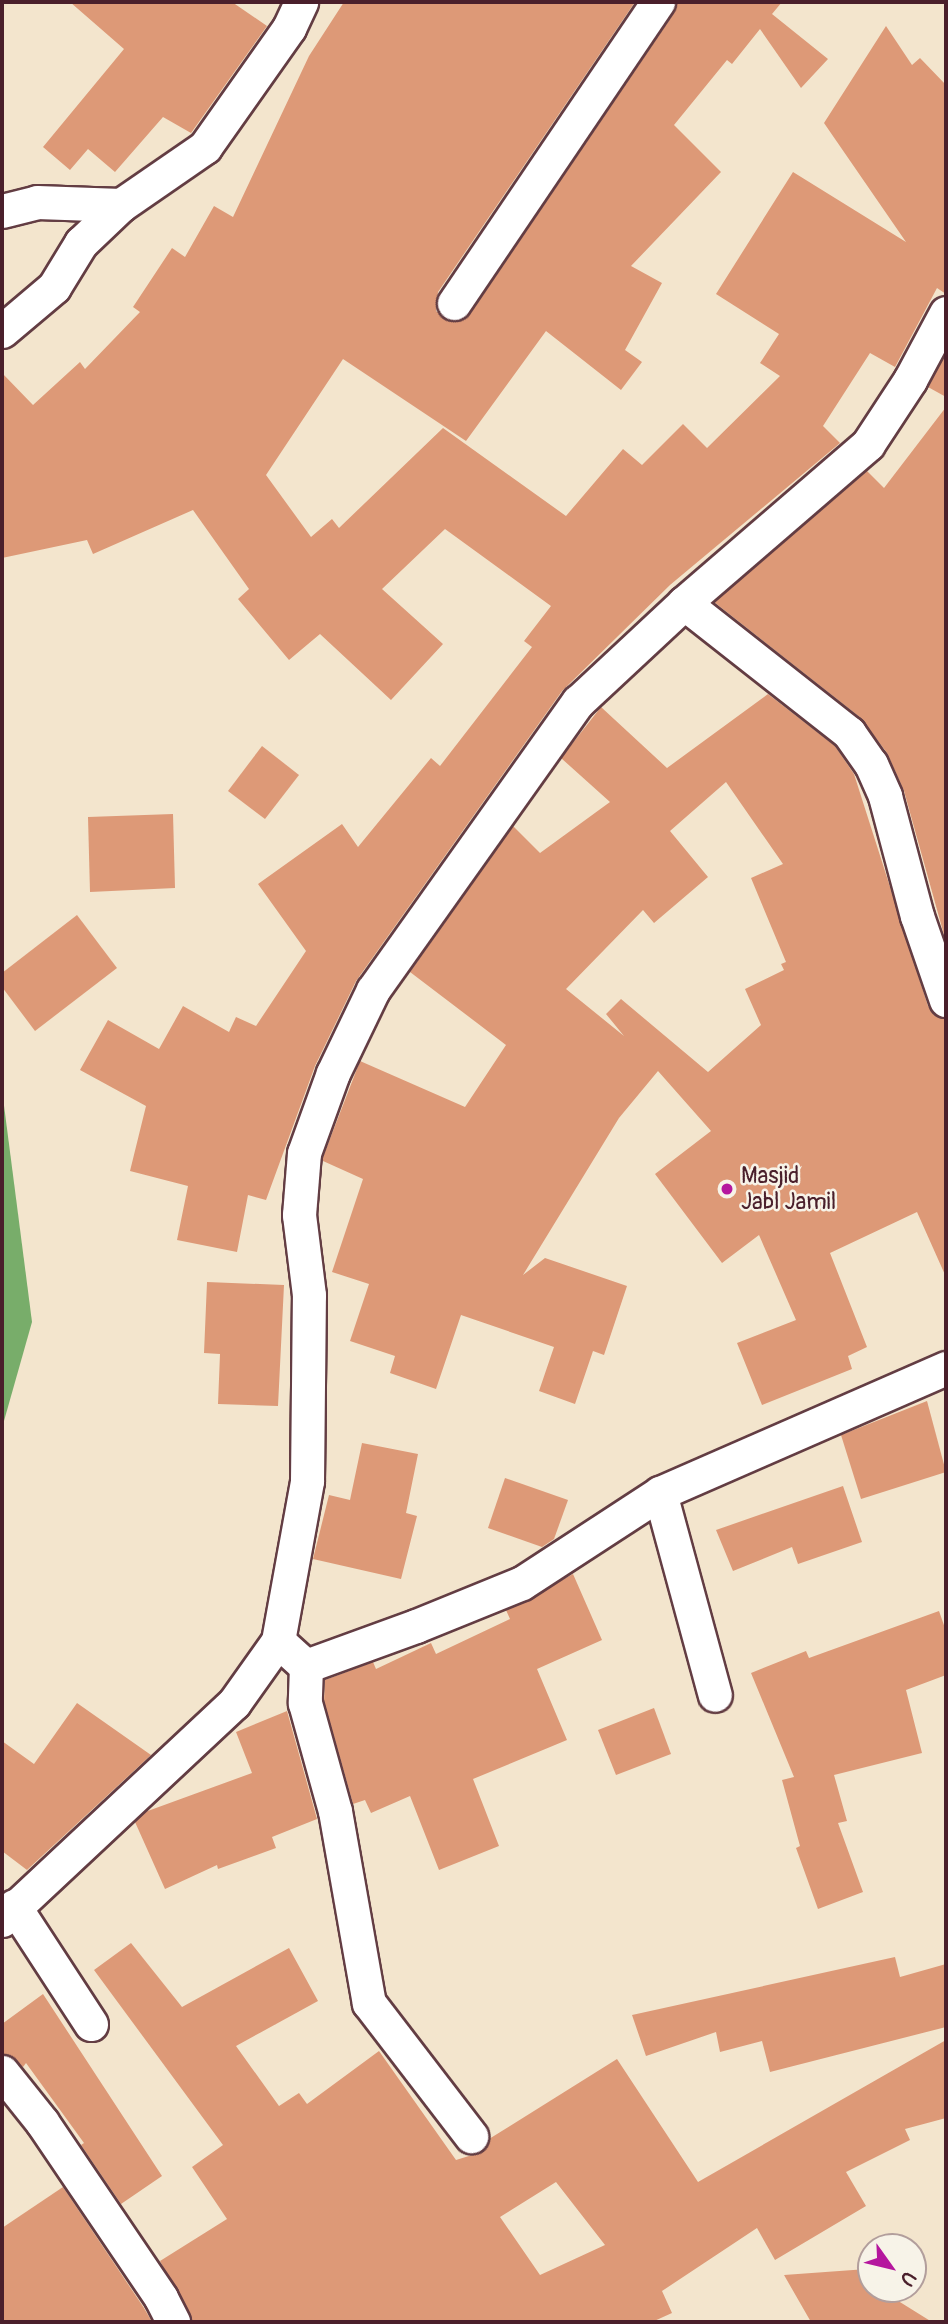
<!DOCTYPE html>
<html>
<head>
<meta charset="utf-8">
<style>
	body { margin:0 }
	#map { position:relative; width:948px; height:2324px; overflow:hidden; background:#f3e5cd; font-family:Pangolin,sans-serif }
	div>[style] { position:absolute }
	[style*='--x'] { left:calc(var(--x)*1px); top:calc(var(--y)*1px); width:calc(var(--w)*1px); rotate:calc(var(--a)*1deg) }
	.forest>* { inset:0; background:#78ad6a }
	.building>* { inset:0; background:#d97 }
	.roads { filter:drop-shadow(2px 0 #633d43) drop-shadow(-2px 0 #633d43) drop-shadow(0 2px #633d43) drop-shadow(0 -2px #633d43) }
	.minor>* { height:33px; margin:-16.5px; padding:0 16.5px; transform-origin:16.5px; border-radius:16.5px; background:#fff }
	.dots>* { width:19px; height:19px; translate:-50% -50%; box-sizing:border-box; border:4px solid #f7f3e8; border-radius:50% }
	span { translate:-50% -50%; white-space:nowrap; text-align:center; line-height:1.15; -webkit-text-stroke:5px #f7f3e8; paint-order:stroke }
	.poi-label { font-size:23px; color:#4a1f2b }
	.left { translate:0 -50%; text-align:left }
	.frame { position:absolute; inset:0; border:4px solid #4a1f2b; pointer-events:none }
	.north { position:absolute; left:857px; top:2233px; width:70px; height:70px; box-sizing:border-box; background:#f7f3e8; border:2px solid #b29e9c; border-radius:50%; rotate:124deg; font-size:19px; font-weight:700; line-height:28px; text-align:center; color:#4a1f2b }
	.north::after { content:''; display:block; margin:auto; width:24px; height:32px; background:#b5179e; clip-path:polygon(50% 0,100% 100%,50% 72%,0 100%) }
</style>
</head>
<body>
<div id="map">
	<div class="forest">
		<i style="clip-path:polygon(2px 1090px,32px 1322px,2px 1428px)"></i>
	</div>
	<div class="building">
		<i style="clip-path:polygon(70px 2px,232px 2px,267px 26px,191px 133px,163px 117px,115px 172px,88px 149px,70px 170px,43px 147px,124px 49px)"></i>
		<i style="clip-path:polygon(344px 2px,635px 2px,438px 292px,436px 311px,452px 322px,470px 314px,674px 13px,677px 2px,782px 2px,772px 14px,828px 59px,801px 88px,760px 29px,732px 64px,727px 60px,674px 125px,721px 172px,631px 266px,662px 283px,625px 350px,642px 362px,621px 390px,546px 331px,466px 441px,343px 359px,266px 475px,311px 537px,332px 519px,339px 528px,443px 428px,566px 516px,623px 449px,642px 465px,683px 424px,707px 448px,780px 376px,760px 363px,779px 334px,716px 294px,793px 172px,906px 242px,824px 123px,886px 26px,912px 65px,920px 58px,946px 85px,946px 294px,937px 288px,895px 367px,870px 353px,823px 426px,840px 443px,670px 585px,562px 691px,356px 981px,315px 1066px,266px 1200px,248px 1195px,237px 1252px,177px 1240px,188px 1186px,130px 1171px,146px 1106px,80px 1070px,108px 1020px,159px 1049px,183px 1006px,229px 1032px,236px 1017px,256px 1026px,306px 951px,258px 884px,342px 824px,358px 847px,431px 758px,440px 766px,532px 647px,524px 641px,551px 606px,445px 529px,382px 589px,443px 644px,391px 700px,320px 634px,289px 660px,238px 599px,249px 589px,193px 510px,93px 554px,87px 540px,2px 558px,2px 373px,33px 405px,80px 362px,85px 369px,140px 312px,133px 307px,172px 248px,185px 257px,214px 206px,233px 217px,309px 56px)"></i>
		<i style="clip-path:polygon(946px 353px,946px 397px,928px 387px)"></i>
		<i style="clip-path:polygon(946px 407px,946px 942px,904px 791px,887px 753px,861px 718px,714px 602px,867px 471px,884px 488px)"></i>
		<i style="clip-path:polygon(evenodd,768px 694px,835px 746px,854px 774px,928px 1006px,934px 1015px,946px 1019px,946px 1277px,917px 1212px,830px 1253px,867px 1347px,848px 1356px,852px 1369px,762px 1405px,737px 1343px,796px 1320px,759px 1235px,722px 1263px,655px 1174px,711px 1131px,658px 1071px,619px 1118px,523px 1275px,545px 1258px,627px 1286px,604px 1355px,593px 1351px,575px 1404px,539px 1391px,554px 1347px,461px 1315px,436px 1389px,390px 1373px,395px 1356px,350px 1341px,369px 1284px,332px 1272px,363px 1179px,323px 1161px,323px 1157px,360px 1061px,465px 1107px,506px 1045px,410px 972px,513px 826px,540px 853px,610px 802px,561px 758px,601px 707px,667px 768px,768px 694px,726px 782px,783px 864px,751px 878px,786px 962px,781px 964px,784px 970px,745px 989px,761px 1025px,708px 1072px,621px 999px,606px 1014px,624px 1036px,566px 989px,643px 910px,654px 923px,708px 877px,670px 831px,726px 782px)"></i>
		<i style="clip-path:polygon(262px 746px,299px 775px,265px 819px,228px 791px)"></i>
		<i style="clip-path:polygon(173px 814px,175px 888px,90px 892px,88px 817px)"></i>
		<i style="clip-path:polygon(77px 915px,117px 968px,35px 1031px,2px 987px,2px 973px)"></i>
		<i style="clip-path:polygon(207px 1282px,284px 1285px,278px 1406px,218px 1404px,220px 1354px,204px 1353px)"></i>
		<i style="clip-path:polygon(927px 1401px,946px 1472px,861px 1499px,841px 1435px)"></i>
		<i style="clip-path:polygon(362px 1443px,418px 1454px,406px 1513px,417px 1516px,401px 1579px,313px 1559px,329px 1495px,350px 1500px)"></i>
		<i style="clip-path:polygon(505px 1478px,568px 1500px,554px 1539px,542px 1547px,488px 1528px)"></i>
		<i style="clip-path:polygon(843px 1486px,862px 1542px,798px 1564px,792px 1547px,733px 1571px,716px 1530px)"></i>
		<i style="clip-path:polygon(573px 1574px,602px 1640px,537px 1669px,567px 1740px,473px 1779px,499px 1846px,439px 1870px,410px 1796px,371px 1813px,365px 1800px,353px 1804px,324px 1701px,325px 1680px,373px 1662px,376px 1669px,431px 1643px,436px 1654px,510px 1619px,506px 1610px)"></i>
		<i style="clip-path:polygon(939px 1611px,946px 1631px,946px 1675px,906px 1690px,922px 1753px,834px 1775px,847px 1821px,838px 1823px,863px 1892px,818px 1909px,796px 1848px,800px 1846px,782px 1780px,794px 1777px,751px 1673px,806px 1651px,809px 1658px)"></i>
		<i style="clip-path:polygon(77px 1703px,151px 1755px,27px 1870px,2px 1851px,2px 1741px,34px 1764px)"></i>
		<i style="clip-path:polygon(654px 1708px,671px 1754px,616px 1775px,598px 1730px)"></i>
		<i style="clip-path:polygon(287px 1711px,317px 1819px,272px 1837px,276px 1848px,218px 1869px,217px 1865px,165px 1889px,135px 1822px,145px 1812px,252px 1773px,236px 1732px)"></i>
		<i style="clip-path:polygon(evenodd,131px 1943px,182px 2007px,289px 1948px,318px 2001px,236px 2046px,279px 2106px,299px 2093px,307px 2104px,379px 2051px,456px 2160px,482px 2152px,489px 2139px,617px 2059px,698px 2182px,946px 2040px,946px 2118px,905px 2129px,910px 2140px,846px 2172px,866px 2206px,775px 2260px,757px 2228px,662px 2291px,672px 2313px,652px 2322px,192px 2322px,160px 2261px,227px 2219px,192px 2167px,223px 2145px,94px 1970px,131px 1943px,556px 2182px,605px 2245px,540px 2275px,500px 2217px,556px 2182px)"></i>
		<i style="clip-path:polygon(895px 1957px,900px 1977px,946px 1964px,946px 2027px,770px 2072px,762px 2041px,720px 2052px,716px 2032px,646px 2056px,632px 2015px)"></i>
		<i style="clip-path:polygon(43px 1994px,162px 2176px,121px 2204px,81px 2145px,84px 2143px,26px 2063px,23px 2067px,2px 2053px,2px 2024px)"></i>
		<i style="clip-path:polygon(63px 2187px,144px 2308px,152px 2322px,2px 2322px,2px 2228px)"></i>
		<i style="clip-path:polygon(867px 2269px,871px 2289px,879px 2289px,932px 2322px,811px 2322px,784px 2275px)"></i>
	</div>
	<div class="roads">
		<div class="minor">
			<i style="--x:2;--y:211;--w:36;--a:-14"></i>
			<i style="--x:37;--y:202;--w:84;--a:2"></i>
			<i style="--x:454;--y:303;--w:364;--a:-55.9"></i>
			<i style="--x:2;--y:331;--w:68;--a:-40.2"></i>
			<i style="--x:54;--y:287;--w:52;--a:-58.5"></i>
			<i style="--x:81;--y:243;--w:55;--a:-43.5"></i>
			<i style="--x:121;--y:205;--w:102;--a:-34.6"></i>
			<i style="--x:205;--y:147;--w:146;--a:-54.8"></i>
			<i style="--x:289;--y:28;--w:29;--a:-65"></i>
			<i style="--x:684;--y:603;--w:210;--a:38.2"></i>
			<i style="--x:849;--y:733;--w:38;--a:55"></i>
			<i style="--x:871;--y:764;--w:35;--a:66"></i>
			<i style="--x:885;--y:796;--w:124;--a:75.1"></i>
			<i style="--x:917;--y:916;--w:89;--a:71"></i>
			<i style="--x:660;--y:1493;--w:209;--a:74.8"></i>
			<i style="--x:278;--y:1641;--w:38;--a:42"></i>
			<i style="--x:306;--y:1666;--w:117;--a:-20"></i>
			<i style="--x:416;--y:1626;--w:114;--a:-22.1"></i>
			<i style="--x:522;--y:1583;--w:165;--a:-33.1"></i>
			<i style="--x:660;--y:1493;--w:312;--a:-23.6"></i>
			<i style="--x:306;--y:1666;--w:37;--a:92"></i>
			<i style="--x:305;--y:1703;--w:112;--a:74.5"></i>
			<i style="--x:335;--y:1811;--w:195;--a:80"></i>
			<i style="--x:369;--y:2003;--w:168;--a:52.5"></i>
			<i style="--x:14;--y:1906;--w:141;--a:56.9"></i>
			<i style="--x:2;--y:1920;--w:318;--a:-43.1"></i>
			<i style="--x:234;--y:1703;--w:76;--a:-54.6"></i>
			<i style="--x:278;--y:1641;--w:163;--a:-79.7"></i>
			<i style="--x:307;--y:1481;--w:186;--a:-89.4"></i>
			<i style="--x:309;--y:1295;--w:81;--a:-97.1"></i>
			<i style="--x:299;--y:1215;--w:62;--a:-85.4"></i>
			<i style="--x:304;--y:1153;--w:85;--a:-70.1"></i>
			<i style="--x:333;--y:1073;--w:92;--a:-64.3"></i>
			<i style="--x:373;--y:990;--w:354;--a:-54.6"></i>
			<i style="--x:578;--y:702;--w:145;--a:-43"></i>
			<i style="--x:684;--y:603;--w:243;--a:-40.8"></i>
			<i style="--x:868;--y:444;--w:77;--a:-56.7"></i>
			<i style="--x:910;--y:380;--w:76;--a:-61.8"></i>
			<i style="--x:2;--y:2072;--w:64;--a:51.3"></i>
			<i style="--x:42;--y:2122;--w:212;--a:55.9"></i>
			<i style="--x:161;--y:2298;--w:27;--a:63"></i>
		</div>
	</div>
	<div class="dots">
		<i style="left:727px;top:1189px;background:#b5179e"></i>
	</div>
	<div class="poi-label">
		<span class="left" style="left:741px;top:1189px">Masjid<br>Jabl Jamil</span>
	</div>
	<div class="frame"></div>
	<div class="north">U</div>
</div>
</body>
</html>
